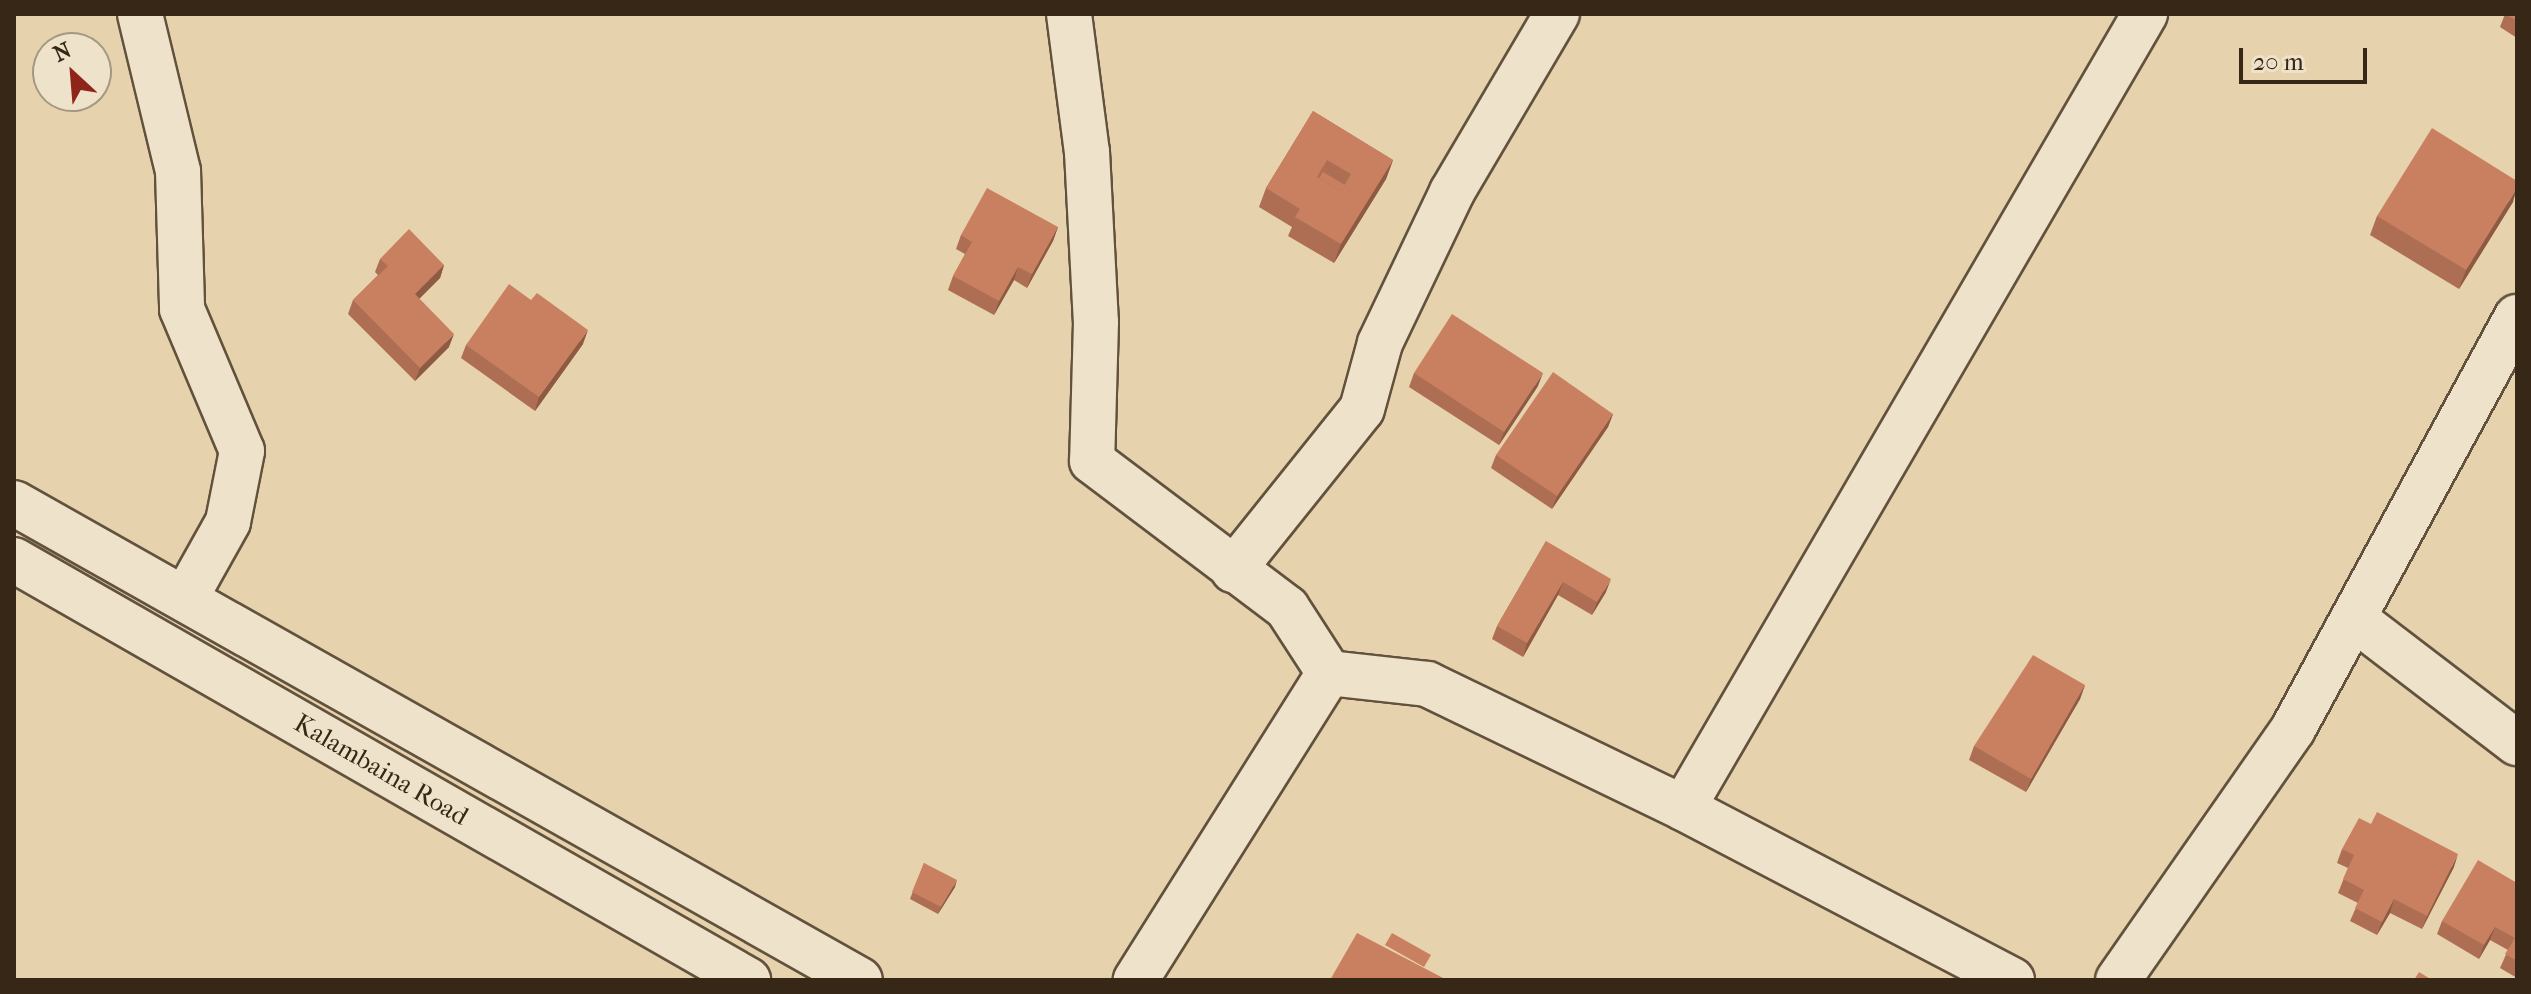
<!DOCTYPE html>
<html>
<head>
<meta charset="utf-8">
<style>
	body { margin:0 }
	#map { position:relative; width:2531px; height:994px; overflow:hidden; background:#e7d2ae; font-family:"IM FELL French Canon",serif }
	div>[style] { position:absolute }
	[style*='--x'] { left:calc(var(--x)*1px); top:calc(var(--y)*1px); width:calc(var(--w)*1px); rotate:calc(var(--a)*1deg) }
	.roads { filter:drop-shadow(2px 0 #62523d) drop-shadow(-2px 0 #62523d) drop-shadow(0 2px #62523d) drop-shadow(0 -2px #62523d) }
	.street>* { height:44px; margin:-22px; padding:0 22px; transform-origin:22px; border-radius:22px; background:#efe2ca }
	.secondary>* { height:44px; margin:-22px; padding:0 22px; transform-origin:22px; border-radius:22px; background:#efe2ca }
	.wall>* { inset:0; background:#ad6e53 }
	.shaded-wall>* { inset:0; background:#8d5a43 }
	.building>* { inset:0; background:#c98060 }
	span { translate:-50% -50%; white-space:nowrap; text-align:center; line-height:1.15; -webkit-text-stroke:6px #efe2ca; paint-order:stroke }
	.street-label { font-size:26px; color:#362717 }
	.frame { position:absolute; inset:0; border:16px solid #362717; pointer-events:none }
	.north { position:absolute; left:32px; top:32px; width:80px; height:80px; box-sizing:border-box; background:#efe2ca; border:2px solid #a59782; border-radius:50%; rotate:334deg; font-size:22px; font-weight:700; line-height:32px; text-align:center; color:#362717 }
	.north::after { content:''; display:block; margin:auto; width:28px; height:36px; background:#8f2418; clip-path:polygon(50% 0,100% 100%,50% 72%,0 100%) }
	.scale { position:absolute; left:2239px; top:48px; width:128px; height:36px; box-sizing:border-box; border:4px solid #362717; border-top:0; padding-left:10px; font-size:24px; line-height:28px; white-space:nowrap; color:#362717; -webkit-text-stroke:6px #efe2ca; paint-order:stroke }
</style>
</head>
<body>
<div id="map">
	<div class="roads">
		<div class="street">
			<i style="--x:140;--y:14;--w:162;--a:76.4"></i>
			<i style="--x:178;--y:171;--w:138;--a:88.3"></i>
			<i style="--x:182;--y:309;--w:154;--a:67.1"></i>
			<i style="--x:242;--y:451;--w:72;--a:101.2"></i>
			<i style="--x:228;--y:522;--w:88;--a:119.2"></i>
			<i style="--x:1069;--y:14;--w:139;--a:82.6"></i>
			<i style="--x:1087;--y:152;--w:170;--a:87"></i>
			<i style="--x:1096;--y:322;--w:139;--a:91.6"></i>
			<i style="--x:1092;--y:461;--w:244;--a:37"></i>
			<i style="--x:1287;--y:608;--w:77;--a:57.1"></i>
			<i style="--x:1329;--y:673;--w:363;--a:122.2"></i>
			<i style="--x:1233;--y:570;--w:206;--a:-51.3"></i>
			<i style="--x:1362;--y:409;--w:68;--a:-74.7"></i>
			<i style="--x:1380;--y:343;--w:167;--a:-64.5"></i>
			<i style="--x:1452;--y:192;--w:207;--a:-59.5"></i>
			<i style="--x:2356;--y:620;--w:203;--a:37.4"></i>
			<i style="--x:1329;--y:673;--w:99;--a:6.4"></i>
			<i style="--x:1427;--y:684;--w:284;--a:25.8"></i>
			<i style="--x:2012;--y:980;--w:371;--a:-152.4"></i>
			<i style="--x:1683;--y:808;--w:919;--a:-59.81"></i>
			<i style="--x:2118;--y:980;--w:306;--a:-55.1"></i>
			<i style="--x:2293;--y:729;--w:469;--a:-61.5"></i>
		</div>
		<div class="secondary">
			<i style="--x:14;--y:503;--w:971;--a:29.42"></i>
			<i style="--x:14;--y:560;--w:846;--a:29.78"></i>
		</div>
	</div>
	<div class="wall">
		<i style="clip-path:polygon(2505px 14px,2517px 14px,2517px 38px,2500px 27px)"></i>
		<i style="clip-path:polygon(1313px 111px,1393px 160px,1386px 179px,1334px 263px,1288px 236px,1292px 227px,1259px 207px,1266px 188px)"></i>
		<i style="clip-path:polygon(2513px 202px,2459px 289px,2370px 235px,2377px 216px)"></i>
		<i style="clip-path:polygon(1058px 227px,1053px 241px,1027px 288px,1014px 280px,994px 315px,948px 290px,953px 276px,965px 254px,956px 249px,961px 235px)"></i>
		<i style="clip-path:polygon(380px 259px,444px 265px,440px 278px,419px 299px,449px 347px,415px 381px,348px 314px,353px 300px,378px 275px,375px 272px)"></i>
		<i style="clip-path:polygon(531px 300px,583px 344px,535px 411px,461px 358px,466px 345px)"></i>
		<i style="clip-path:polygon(1414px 373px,1538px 386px,1499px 445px,1409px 387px)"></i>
		<i style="clip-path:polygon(1613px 414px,1608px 427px,1552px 509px,1491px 468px,1496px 455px)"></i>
		<i style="clip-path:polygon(1546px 541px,1606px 592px,1592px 615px,1558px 595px,1523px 657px,1492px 639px,1497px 626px)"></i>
		<i style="clip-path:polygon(2085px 685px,2080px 699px,2026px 792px,1969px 760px,1974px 746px)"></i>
		<i style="clip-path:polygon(2342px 849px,2454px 867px,2422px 929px,2390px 913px,2377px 935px,2350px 921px,2358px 903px,2338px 893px,2348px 868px,2337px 863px)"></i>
		<i style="clip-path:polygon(924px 863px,955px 887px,938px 914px,910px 899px)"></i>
		<i style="clip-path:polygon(2517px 883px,2517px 978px,2500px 968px,2508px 950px,2490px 940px,2479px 959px,2437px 934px,2442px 921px)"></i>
	</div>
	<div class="shaded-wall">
		<i style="clip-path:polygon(1393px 160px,1386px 179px,1334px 263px,1341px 244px)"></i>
		<i style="clip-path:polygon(2517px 188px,2513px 202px,2459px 289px,2466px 270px)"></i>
		<i style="clip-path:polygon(1058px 227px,1053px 241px,1027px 288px,1032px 274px)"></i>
		<i style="clip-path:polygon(444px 265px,440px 278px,410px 308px,415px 294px)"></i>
		<i style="clip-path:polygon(1018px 267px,1014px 280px,994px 315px,999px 301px)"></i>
		<i style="clip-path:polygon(588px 330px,583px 344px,535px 411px,539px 397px)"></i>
		<i style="clip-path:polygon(454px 334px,449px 347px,415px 381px,420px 368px)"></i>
		<i style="clip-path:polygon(1543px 373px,1538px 386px,1499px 445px,1504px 432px)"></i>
		<i style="clip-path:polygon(1613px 414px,1608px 427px,1552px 509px,1557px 496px)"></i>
		<i style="clip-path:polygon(1611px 579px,1606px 592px,1592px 615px,1597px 602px)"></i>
		<i style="clip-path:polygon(1563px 582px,1558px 595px,1523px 657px,1527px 643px)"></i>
		<i style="clip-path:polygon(2085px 685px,2080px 699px,2026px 792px,2031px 779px)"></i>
		<i style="clip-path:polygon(2458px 854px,2454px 867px,2422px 929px,2427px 916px)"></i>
		<i style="clip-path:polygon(957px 880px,955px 887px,938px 914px,941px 907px)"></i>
		<i style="clip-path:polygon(2394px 899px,2390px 913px,2377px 935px,2382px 922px)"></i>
		<i style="clip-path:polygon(2495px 927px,2490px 940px,2479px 959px,2484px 945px)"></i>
	</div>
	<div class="building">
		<i style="clip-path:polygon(2505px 14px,2517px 14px,2517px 21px)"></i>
		<i style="clip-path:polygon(evenodd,1313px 111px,1393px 160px,1341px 244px,1295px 217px,1300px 209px,1266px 188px,1313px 111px,1327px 160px,1351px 174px,1341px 191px,1317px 177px,1327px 160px)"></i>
		<i style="clip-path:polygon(2432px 128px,2517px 181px,2517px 188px,2466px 270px,2377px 216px)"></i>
		<i style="clip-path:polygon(1323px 172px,1345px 185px,1341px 191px,1319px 178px)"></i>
		<i style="clip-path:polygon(987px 188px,1058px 227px,1032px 274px,1018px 267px,999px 301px,953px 276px,972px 242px,961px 235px)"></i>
		<i style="clip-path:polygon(409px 229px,444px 265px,415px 294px,454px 334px,420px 368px,353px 300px,388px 266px,380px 259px)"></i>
		<i style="clip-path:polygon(509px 284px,531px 300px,537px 293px,588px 330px,539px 397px,466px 345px)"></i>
		<i style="clip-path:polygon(1452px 314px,1543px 373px,1504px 432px,1414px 373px)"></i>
		<i style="clip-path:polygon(1553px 372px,1613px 414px,1557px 496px,1496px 455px)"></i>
		<i style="clip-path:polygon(1546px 541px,1611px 579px,1597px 602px,1563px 582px,1527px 643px,1497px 626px)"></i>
		<i style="clip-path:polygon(2033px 655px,2085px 685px,2031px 779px,1974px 746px)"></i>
		<i style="clip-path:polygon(2377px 812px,2458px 854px,2427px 916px,2394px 899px,2382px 922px,2355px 908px,2364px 890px,2343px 879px,2354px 855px,2342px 849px,2359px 818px,2371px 824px)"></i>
		<i style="clip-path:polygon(2478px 860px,2517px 883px,2517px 961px,2505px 954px,2515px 938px,2495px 927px,2484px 945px,2442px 921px)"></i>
		<i style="clip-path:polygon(924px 863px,957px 880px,941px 907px,912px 892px)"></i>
		<i style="clip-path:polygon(1357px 933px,1447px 980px,1330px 980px)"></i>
		<i style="clip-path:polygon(1392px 933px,1431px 955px,1424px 967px,1385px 945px)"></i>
		<i style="clip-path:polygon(2419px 972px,2432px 980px,2414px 980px)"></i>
	</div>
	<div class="street-label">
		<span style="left:381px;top:770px;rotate:30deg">Kalambaina Road</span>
	</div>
	<div class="frame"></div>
	<div class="north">N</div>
	<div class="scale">20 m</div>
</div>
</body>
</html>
